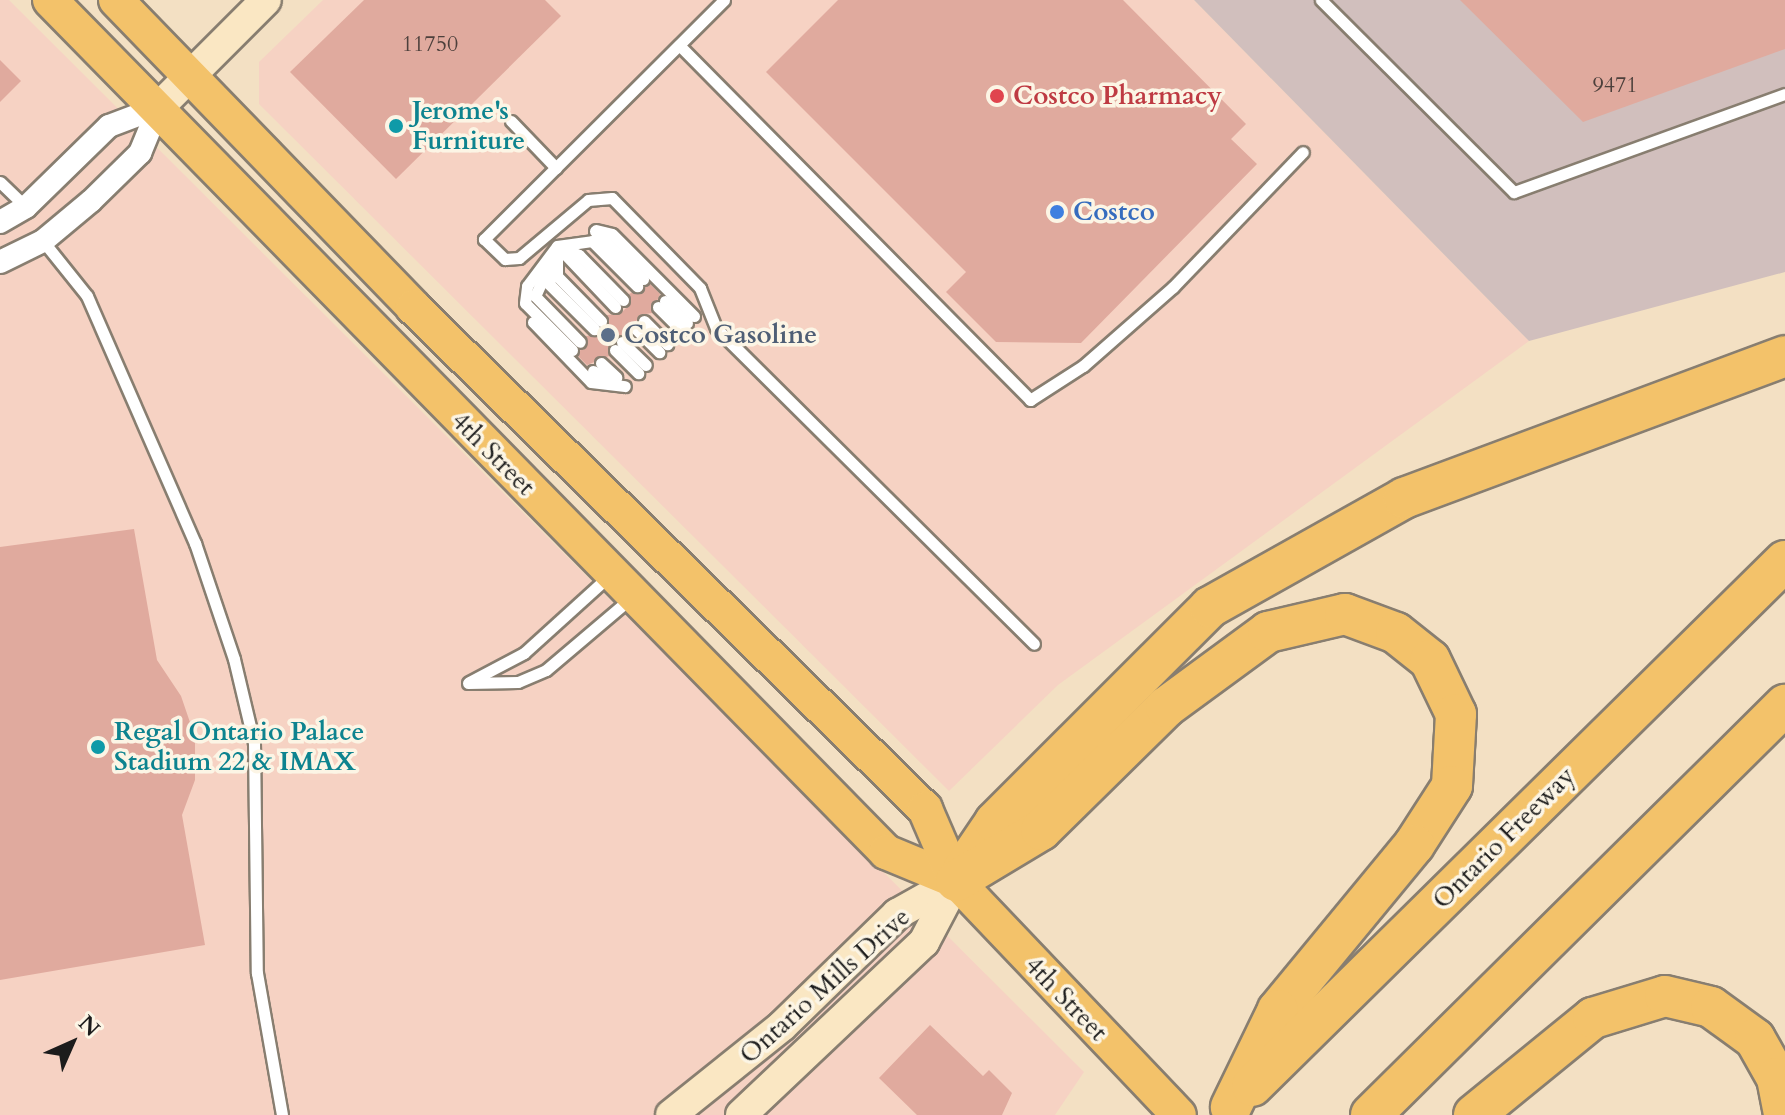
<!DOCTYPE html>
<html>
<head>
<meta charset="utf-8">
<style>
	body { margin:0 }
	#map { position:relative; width:1785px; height:1115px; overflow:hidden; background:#f3e0c3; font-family:Cardo,serif }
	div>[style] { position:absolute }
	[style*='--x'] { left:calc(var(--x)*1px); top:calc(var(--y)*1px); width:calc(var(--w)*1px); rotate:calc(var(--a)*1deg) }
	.built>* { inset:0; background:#f6d2c3 }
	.industrial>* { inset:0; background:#d1bfbd }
	.building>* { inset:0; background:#e0aa9e }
	.roads { filter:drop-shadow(2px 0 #887e70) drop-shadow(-2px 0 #887e70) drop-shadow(0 2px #887e70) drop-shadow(0 -2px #887e70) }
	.lane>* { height:11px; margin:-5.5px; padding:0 5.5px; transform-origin:5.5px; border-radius:5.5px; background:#fff }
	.street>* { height:22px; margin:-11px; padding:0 11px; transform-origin:11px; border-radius:11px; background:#fff }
	.secondary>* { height:30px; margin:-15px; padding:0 15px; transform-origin:15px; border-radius:15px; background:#fae7c3 }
	.primary>* { height:34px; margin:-17px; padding:0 17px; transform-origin:17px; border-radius:17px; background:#f3c26a }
	.highway>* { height:40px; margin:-20px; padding:0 20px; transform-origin:20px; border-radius:20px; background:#f3c26a }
	.dots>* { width:22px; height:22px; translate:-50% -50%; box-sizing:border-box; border:4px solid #fcf5e5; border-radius:50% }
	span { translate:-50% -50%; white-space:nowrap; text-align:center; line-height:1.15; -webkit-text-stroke:7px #fcf5e5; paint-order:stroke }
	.number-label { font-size:22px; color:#4d403c }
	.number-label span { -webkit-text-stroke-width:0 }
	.health-label { font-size:26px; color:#be3a42; font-weight:700 }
	.left { translate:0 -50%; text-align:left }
	.culture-label { font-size:26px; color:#0d838f; font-weight:700 }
	.shop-label { font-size:26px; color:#366cbe; font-weight:700 }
	.service-label { font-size:26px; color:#4e5e75; font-weight:700 }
	.street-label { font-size:26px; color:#1c1c1c }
	.north { position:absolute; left:32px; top:1003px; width:80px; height:80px; -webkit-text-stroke:6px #fcf5e5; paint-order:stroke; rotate:45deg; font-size:22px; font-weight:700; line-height:32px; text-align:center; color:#1c1c1c }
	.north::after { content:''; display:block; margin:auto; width:28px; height:36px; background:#1c1c1c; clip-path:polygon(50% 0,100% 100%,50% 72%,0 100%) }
</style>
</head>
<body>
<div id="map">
	<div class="built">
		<i style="clip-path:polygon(0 0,9px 0,1084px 1072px,1055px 1115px,0 1115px)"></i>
		<i style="clip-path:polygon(323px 0,1194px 0,1529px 341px,1058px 685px,949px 791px,259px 104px,259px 62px)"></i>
	</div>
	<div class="industrial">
		<i style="clip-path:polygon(1194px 0,1785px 0,1785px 272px,1529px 341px)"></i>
	</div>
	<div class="building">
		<i style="clip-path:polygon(364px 0,545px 0,561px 16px,396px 179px,290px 72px)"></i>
		<i style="clip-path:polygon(838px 0,1123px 0,1246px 124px,1231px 139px,1257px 164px,1081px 343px,996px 342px,946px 292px,966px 272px,766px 72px)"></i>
		<i style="clip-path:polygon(1460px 0,1785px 0,1785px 49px,1583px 122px)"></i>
		<i style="clip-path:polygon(0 60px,21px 81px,0 102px)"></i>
		<i style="clip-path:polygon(650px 284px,660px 294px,652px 313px,639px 315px,630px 335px,616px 336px,609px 356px,587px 365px,578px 356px,586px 336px,599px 335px,607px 315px,620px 314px,631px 303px,629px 294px)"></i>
		<i style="clip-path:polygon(134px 529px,157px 660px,181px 696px,195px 737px,195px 780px,182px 815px,205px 945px,0 980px,0 547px)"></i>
		<i style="clip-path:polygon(930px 1025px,983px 1076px,989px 1070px,1012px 1093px,1002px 1115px,917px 1115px,879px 1078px)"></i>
	</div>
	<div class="roads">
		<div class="lane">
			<i style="--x:724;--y:0;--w:339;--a:135.1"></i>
			<i style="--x:484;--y:239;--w:29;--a:44"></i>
			<i style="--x:505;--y:259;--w:14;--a:-4"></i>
			<i style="--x:519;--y:258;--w:90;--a:-40"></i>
			<i style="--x:588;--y:200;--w:24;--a:-5"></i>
			<i style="--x:612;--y:198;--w:126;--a:45.6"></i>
			<i style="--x:700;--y:288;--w:43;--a:68.2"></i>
			<i style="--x:716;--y:328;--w:448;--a:44.8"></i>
			<i style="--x:1321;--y:0;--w:272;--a:44.9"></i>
			<i style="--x:1514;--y:192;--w:288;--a:-19.9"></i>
			<i style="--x:680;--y:46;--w:498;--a:45.3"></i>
			<i style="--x:1030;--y:400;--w:63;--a:-32.7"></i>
			<i style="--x:1083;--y:366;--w:120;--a:-41.3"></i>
			<i style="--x:1173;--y:287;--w:187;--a:-46.1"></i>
			<i style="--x:511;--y:121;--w:65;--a:46.2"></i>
			<i style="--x:0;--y:182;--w:36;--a:44"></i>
			<i style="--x:596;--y:230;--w:16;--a:14"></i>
			<i style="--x:612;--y:234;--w:116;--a:45"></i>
			<i style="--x:595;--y:231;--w:68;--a:45"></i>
			<i style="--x:43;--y:241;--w:70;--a:51.3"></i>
			<i style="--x:87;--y:296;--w:270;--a:66.4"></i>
			<i style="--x:195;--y:543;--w:122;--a:71.4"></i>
			<i style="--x:234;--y:659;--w:86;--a:76.6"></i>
			<i style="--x:254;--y:743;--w:230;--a:89.3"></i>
			<i style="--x:257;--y:973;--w:144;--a:80"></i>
			<i style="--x:558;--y:246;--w:23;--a:23"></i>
			<i style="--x:579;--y:255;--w:63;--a:45.6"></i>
			<i style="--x:557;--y:247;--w:29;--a:90"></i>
			<i style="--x:557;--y:276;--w:63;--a:45.6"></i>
			<i style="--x:560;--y:249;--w:80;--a:46.5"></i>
			<i style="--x:549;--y:265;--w:34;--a:114"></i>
			<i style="--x:535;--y:296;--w:64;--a:45.6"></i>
			<i style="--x:552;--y:270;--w:14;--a:102"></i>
			<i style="--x:549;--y:284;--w:64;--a:45"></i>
			<i style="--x:665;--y:301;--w:31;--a:45"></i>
			<i style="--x:658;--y:307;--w:33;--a:45"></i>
			<i style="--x:644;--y:321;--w:33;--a:45"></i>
			<i style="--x:533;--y:322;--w:83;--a:46"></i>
			<i style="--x:591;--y:382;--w:34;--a:7"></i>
			<i style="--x:636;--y:329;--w:33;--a:45"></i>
			<i style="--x:622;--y:342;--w:33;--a:44"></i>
			<i style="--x:572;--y:350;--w:66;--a:-135"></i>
			<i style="--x:525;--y:303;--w:17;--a:-83"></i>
			<i style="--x:527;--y:286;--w:50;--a:-53.1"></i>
			<i style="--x:557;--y:246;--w:35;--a:-8"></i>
			<i style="--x:592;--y:241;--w:64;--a:45"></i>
			<i style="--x:615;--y:350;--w:33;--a:45"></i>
			<i style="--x:601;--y:363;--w:21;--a:43"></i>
			<i style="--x:593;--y:371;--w:23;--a:25"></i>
			<i style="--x:469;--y:682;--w:62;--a:-27.8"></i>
			<i style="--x:524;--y:653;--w:116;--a:-42.2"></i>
			<i style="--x:468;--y:683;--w:50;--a:-1.1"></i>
			<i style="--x:518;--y:682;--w:30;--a:-23"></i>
			<i style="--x:546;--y:670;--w:111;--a:-40.3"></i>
		</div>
		<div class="street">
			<i style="--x:0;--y:222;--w:30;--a:-30"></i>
			<i style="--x:26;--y:207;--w:116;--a:-44.3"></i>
			<i style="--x:109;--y:126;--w:53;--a:-20.8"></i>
			<i style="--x:0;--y:262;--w:48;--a:-26"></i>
			<i style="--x:43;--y:241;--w:62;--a:-39.8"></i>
			<i style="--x:91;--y:201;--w:69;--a:-44.4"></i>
			<i style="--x:140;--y:153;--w:50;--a:-67.6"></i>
		</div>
		<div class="secondary">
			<i style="--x:159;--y:107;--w:151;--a:-45"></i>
			<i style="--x:671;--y:1115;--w:142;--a:-38.7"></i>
			<i style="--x:782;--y:1026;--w:161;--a:-44.2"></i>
			<i style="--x:897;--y:914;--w:68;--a:-29.2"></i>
			<i style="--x:741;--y:1115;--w:252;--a:-43.4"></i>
			<i style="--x:924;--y:942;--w:69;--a:-62.3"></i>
		</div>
		<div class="primary">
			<i style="--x:50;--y:0;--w:1194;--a:45.54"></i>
			<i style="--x:886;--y:852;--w:76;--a:22.5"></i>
			<i style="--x:116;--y:0;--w:427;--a:45.9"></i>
			<i style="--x:413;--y:307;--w:717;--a:44.43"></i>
			<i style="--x:925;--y:809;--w:78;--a:66.7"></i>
			<i style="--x:956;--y:881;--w:323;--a:46.4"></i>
		</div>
		<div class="highway">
			<i style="--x:962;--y:871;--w:59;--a:-56"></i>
			<i style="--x:995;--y:822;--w:304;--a:-45"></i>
			<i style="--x:1210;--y:607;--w:223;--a:-29.3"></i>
			<i style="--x:1404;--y:498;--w:407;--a:-20.4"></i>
			<i style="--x:956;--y:881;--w:99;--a:-31"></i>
			<i style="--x:1041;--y:830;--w:175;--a:-44.5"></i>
			<i style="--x:1166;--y:707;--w:127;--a:-36.3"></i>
			<i style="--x:1268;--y:632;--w:79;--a:-13.2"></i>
			<i style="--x:1345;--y:614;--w:54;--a:20.4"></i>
			<i style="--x:1396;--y:633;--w:43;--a:38.5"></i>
			<i style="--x:1430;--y:660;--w:60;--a:64.3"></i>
			<i style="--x:1456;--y:714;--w:72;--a:93.2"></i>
			<i style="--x:1452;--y:786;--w:70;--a:122.8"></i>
			<i style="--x:1414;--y:845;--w:214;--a:129.5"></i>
			<i style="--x:1278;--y:1010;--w:108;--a:115.9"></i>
			<i style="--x:1252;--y:1086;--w:748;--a:-44.57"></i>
			<i style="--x:1371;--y:1115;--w:583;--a:-44.72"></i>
			<i style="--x:1474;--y:1115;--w:154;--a:-39.2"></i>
			<i style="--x:1593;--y:1018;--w:75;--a:-17"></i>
			<i style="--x:1665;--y:996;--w:47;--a:13.4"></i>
			<i style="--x:1711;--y:1007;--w:54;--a:36"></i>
			<i style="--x:1755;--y:1039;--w:45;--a:60.6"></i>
			<i style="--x:1777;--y:1078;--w:38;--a:79"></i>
		</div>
	</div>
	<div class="dots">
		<i style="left:997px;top:96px;background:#e0444e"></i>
		<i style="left:396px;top:126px;background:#0f9aa8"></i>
		<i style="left:1057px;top:212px;background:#3f7fe0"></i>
		<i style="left:608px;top:335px;background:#5c6f8a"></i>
		<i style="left:98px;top:747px;background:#0f9aa8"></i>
	</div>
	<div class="number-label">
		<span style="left:430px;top:45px">11750</span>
		<span style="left:1615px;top:86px">9471</span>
	</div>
	<div class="health-label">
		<span class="left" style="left:1013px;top:96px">Costco Pharmacy</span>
	</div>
	<div class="culture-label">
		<span class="left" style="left:412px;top:126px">Jerome's<br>Furniture</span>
		<span class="left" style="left:114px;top:747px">Regal Ontario Palace<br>Stadium 22 &amp; IMAX</span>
	</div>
	<div class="shop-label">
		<span class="left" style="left:1073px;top:212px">Costco</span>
	</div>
	<div class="service-label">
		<span class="left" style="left:624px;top:335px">Costco Gasoline</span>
	</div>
	<div class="street-label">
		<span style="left:493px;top:454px;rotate:45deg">4th Street</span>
		<span style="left:1504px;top:838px;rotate:-45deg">Ontario Freeway</span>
		<span style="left:825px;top:986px;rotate:-42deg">Ontario Mills Drive</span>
		<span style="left:1066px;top:999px;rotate:46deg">4th Street</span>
	</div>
	<div class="north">N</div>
</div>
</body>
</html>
